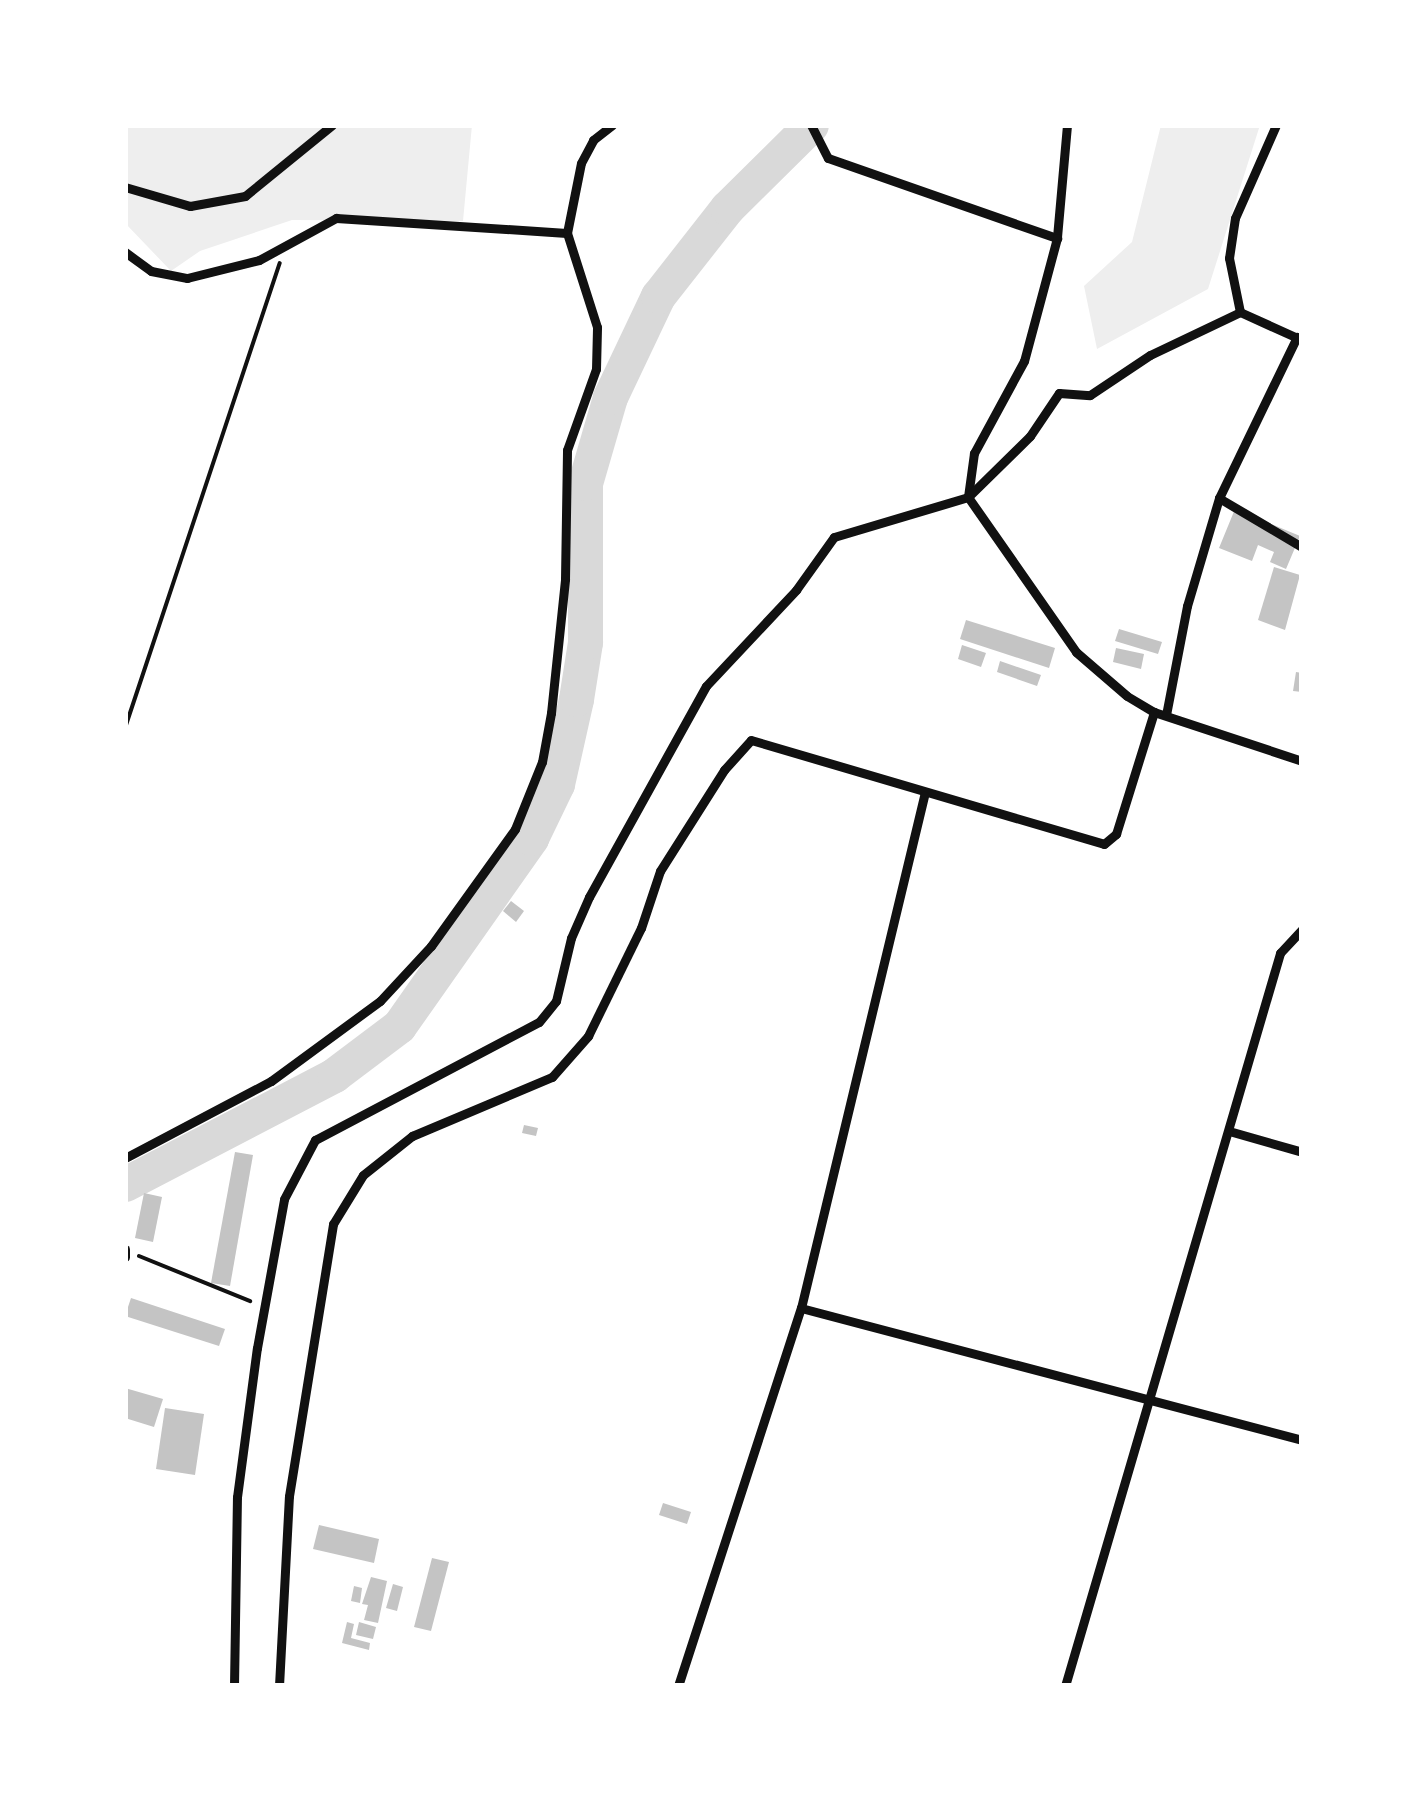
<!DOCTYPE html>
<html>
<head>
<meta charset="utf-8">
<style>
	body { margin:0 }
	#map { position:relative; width:1427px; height:1811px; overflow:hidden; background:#fff; font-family:"PT Sans",sans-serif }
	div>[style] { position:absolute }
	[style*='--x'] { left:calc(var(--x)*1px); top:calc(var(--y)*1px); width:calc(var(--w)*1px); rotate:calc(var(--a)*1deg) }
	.green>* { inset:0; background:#eee }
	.river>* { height:35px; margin:-17.5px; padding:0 17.5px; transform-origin:17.5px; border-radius:17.5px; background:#d9d9d9 }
	.building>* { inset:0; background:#c4c4c4 }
	.path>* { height:4px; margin:-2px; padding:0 2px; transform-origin:2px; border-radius:2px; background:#111 }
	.minor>* { height:9px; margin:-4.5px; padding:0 4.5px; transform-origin:4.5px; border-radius:4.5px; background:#111 }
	span { translate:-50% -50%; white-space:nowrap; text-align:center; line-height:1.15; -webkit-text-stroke:10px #fff; paint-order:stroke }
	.frame { position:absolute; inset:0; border:128px solid #fff; pointer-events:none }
</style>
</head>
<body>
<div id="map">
	<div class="green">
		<i style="clip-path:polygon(125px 125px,472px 125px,463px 221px,292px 220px,200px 251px,171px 271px,125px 223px)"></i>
		<i style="clip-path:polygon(1161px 125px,1260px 125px,1208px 289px,1097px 349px,1084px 286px,1132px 242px)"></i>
	</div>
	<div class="river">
		<i style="--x:125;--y:1184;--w:236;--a:-27.5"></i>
		<i style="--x:334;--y:1075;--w:81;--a:-37"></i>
		<i style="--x:399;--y:1026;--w:230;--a:-54.9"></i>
		<i style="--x:531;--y:838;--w:60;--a:-64.3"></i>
		<i style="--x:557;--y:784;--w:87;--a:-77.4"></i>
		<i style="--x:576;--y:699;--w:58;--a:-81"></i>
		<i style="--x:585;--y:642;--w:159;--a:-90"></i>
		<i style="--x:585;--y:483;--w:90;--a:-73.8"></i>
		<i style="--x:610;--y:397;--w:112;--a:-64.6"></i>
		<i style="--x:658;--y:296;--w:112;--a:-51.9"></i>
		<i style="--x:727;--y:208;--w:118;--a:-44.7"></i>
	</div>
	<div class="building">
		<i style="clip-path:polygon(1235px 509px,1300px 536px,1286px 569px,1270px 562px,1274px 552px,1258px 545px,1252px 561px,1219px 548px)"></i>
		<i style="clip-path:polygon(1274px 567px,1300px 575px,1285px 630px,1258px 620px)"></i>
		<i style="clip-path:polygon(966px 620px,1055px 648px,1049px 668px,960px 639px)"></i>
		<i style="clip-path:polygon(1119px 629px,1162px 642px,1158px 654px,1115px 641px)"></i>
		<i style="clip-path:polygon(962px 645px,986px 653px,981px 667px,958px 659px)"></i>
		<i style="clip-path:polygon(1116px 648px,1144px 654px,1141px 669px,1113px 662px)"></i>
		<i style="clip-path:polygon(1000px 661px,1041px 675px,1037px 686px,997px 672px)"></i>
		<i style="clip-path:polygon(1296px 672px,1302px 673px,1302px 692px,1293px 691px)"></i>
		<i style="clip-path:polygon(511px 901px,524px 911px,516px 922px,503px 911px)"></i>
		<i style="clip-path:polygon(524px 1125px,538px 1128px,536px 1136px,522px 1133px)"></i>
		<i style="clip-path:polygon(235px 1152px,253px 1155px,230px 1286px,211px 1283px)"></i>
		<i style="clip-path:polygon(144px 1193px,162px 1197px,153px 1242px,135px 1238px)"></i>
		<i style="clip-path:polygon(131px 1298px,225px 1329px,219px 1346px,125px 1316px)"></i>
		<i style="clip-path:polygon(125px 1388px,163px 1399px,154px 1427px,125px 1418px)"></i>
		<i style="clip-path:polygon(165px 1408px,204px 1414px,195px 1475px,156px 1469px)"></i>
		<i style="clip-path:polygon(663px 1503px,691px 1512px,687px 1524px,659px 1515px)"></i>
		<i style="clip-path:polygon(319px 1525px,379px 1539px,374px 1563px,313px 1549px)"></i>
		<i style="clip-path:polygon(432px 1558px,449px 1562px,431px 1631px,414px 1627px)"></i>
		<i style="clip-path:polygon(371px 1577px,387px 1581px,378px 1623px,364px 1620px,368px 1605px,362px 1604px)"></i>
		<i style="clip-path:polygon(393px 1584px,403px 1587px,397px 1611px,386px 1608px)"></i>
		<i style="clip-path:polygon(354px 1586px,362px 1588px,360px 1603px,351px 1601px)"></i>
		<i style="clip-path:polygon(347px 1622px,354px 1624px,351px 1638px,370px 1643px,369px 1650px,342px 1643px)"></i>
		<i style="clip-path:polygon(359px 1622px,376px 1627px,373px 1639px,356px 1635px)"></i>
	</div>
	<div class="path">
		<i style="--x:125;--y:728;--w:490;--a:-71.6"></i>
		<i style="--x:139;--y:1256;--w:120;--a:22.1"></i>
	</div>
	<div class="minor">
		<i style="--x:811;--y:125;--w:37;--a:63"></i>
		<i style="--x:828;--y:158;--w:243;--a:19.3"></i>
		<i style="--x:1067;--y:125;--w:113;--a:95.1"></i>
		<i style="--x:1057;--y:238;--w:127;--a:105"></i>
		<i style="--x:1024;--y:361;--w:105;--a:118.5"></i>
		<i style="--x:974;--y:453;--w:44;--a:97.8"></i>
		<i style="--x:968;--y:497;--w:189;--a:55.1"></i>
		<i style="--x:1076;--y:652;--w:67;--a:40.8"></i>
		<i style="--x:1127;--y:696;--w:31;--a:31"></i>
		<i style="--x:1154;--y:712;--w:156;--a:18.3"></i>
		<i style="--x:125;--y:187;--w:68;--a:16.3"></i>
		<i style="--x:190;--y:206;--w:56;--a:-10.3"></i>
		<i style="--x:245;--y:196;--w:112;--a:-39.2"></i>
		<i style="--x:125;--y:252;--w:32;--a:36"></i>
		<i style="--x:151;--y:271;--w:37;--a:11"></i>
		<i style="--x:187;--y:278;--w:74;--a:-14"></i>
		<i style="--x:259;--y:260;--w:88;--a:-28.6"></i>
		<i style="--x:336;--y:218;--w:231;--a:3.7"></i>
		<i style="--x:1240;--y:312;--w:55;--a:-101.5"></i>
		<i style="--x:1229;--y:258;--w:40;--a:-81.5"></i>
		<i style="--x:1235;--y:218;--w:102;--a:-66.2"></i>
		<i style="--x:1219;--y:498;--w:96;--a:30.6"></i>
		<i style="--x:1166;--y:715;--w:111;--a:-79.1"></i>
		<i style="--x:1187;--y:606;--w:113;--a:-73.5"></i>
		<i style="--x:1219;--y:498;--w:179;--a:-64.2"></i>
		<i style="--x:1229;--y:1131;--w:76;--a:16"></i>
		<i style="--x:125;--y:1158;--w:165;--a:-27.8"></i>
		<i style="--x:271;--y:1081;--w:135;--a:-36.3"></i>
		<i style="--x:380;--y:1001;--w:75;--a:-47.2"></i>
		<i style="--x:431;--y:946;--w:144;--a:-54.3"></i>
		<i style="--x:515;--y:829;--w:72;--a:-68.1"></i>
		<i style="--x:542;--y:762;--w:50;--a:-79.6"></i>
		<i style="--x:551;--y:713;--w:135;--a:-84"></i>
		<i style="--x:565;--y:579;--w:129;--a:-89.1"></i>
		<i style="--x:567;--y:450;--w:86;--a:-70.3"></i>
		<i style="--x:596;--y:369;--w:42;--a:-88.6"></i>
		<i style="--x:597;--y:327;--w:99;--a:-107.7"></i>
		<i style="--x:567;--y:233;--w:71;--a:-78.7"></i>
		<i style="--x:581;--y:163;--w:26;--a:-62"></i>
		<i style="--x:593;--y:140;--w:24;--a:-38"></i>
		<i style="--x:125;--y:1249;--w:8;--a:90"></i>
		<i style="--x:801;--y:1308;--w:518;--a:14.76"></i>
		<i style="--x:234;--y:1686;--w:189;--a:-89.1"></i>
		<i style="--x:237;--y:1497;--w:150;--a:-82.4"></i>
		<i style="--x:257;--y:1348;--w:151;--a:-79.7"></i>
		<i style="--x:284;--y:1199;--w:67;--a:-62.3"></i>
		<i style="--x:315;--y:1140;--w:253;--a:-27.8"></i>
		<i style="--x:539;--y:1022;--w:27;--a:-51"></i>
		<i style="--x:556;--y:1001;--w:65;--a:-76.6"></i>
		<i style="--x:571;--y:938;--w:45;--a:-66.3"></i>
		<i style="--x:589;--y:897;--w:241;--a:-61"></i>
		<i style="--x:706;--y:686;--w:132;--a:-46.8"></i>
		<i style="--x:796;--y:590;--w:65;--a:-54.4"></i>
		<i style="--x:834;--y:537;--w:140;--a:-16.6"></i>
		<i style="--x:968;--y:497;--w:87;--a:-44.5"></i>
		<i style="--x:1030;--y:436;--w:52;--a:-56"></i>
		<i style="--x:1059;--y:393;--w:31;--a:4"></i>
		<i style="--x:1090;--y:395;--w:72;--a:-33.7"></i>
		<i style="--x:1150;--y:355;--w:100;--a:-25.5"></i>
		<i style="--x:1240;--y:312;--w:68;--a:24.3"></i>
		<i style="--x:279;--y:1686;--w:190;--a:-87"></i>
		<i style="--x:289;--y:1496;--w:276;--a:-80.8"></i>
		<i style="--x:333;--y:1224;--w:57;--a:-58.5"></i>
		<i style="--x:363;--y:1175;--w:63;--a:-38.5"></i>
		<i style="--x:412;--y:1136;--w:152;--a:-22.9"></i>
		<i style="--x:552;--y:1077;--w:55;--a:-48.7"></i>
		<i style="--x:588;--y:1036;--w:120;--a:-63.9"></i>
		<i style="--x:641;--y:928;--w:60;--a:-71.6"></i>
		<i style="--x:660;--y:871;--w:120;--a:-57.6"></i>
		<i style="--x:724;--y:770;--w:40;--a:-48"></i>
		<i style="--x:751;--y:740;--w:368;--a:16.4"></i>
		<i style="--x:1104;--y:844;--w:16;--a:-40"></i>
		<i style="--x:1116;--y:834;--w:128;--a:-72.7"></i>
		<i style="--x:678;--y:1686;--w:398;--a:-72"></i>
		<i style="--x:801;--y:1308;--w:527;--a:-76.49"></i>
		<i style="--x:1065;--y:1686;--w:764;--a:-73.65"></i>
		<i style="--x:1280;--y:953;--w:33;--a:-47"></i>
	</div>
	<div class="frame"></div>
</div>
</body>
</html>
